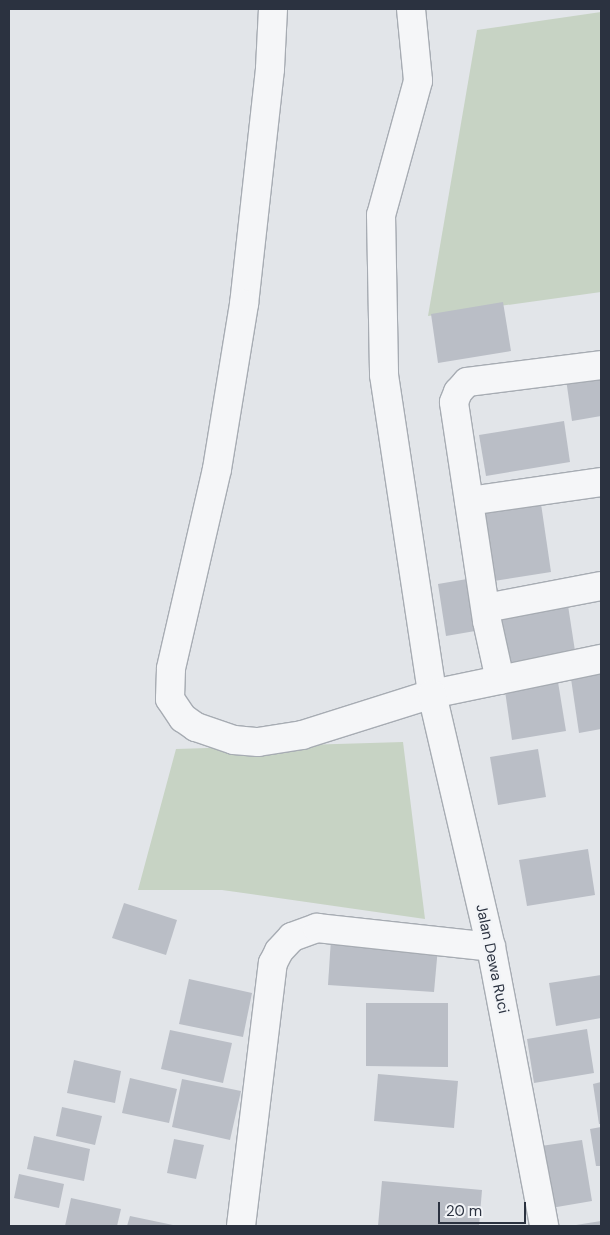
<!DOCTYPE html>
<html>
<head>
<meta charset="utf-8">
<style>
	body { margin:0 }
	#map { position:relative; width:610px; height:1235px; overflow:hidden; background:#e2e5e9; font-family:"DM Sans",sans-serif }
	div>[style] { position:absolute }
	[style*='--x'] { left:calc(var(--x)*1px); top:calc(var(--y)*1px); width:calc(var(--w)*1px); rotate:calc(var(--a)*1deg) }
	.green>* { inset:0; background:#c7d3c4 }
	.building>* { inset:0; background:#babec6 }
	.roads { filter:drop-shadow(1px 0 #a7acb3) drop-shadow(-1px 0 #a7acb3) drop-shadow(0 1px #a7acb3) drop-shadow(0 -1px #a7acb3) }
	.minor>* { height:28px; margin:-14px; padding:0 14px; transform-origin:14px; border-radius:14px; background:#f5f6f8 }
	span { translate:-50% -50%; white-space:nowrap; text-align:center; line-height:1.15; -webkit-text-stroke:4.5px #f2f4f7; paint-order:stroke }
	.street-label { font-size:15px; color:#2b3240 }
	.frame { position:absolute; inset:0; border:10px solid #2b3240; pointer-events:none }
	.scale { position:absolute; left:438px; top:1202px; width:88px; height:22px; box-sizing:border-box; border:2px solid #2b3240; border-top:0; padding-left:6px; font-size:15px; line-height:18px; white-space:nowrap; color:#2b3240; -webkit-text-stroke:4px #f2f4f7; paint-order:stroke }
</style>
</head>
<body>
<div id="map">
	<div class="green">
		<i style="clip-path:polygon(601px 12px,601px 292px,428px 316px,477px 30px)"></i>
		<i style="clip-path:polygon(403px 742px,425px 919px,222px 890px,138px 890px,176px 749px)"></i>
	</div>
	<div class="building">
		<i style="clip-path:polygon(503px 302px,511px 351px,438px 363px,431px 314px)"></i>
		<i style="clip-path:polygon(601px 374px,601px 416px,572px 421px,566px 379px)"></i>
		<i style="clip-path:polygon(564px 421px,570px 462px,486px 476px,479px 435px)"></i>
		<i style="clip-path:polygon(540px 497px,551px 572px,494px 581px,482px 506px)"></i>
		<i style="clip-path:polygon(473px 578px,481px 630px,446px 636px,438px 584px)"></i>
		<i style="clip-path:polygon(567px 599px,575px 651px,506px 663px,497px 611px)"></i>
		<i style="clip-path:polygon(601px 667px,601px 729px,579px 733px,570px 672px)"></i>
		<i style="clip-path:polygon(558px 682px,566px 731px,512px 740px,505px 691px)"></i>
		<i style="clip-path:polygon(538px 749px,546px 797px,498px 805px,490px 757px)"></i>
		<i style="clip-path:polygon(588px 849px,595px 895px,527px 906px,519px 860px)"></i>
		<i style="clip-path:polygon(124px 903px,177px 920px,166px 955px,112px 938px)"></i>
		<i style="clip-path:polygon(331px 939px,438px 947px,434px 992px,328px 985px)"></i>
		<i style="clip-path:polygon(601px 975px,601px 1018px,556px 1026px,549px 983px)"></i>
		<i style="clip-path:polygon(189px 979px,252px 993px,243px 1037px,179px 1024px)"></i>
		<i style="clip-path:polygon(366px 1003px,448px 1003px,448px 1067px,366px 1066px)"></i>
		<i style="clip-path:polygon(587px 1029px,594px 1073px,534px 1083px,527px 1039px)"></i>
		<i style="clip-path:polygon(170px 1030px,232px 1043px,223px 1083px,161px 1069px)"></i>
		<i style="clip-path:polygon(74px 1060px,121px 1071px,115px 1103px,67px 1093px)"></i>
		<i style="clip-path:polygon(378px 1074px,458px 1081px,454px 1128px,374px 1121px)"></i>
		<i style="clip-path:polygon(130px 1078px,177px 1089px,169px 1123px,122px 1113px)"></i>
		<i style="clip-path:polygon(182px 1079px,241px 1091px,230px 1140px,172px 1127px)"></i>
		<i style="clip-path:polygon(601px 1082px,601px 1124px,599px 1124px,593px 1084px)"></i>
		<i style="clip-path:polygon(62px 1107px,102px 1116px,95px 1145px,56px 1136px)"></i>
		<i style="clip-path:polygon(601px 1127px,601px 1166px,596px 1166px,590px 1129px)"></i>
		<i style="clip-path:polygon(34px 1136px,90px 1149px,84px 1181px,27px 1169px)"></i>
		<i style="clip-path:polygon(174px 1139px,204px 1145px,196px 1179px,167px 1173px)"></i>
		<i style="clip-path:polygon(582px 1140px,592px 1201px,551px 1208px,541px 1146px)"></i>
		<i style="clip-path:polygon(19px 1174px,64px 1184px,59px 1208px,14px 1198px)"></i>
		<i style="clip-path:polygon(382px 1181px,482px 1190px,479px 1226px,378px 1226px)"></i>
		<i style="clip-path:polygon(71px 1198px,121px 1209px,117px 1226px,65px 1226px)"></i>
		<i style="clip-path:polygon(130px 1216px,173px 1225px,173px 1226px,127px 1226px)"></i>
		<i style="clip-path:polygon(601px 1221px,601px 1226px,576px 1226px,576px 1225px)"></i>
	</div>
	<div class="roads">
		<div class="minor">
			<i style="--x:273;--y:9;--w:60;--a:92.9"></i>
			<i style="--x:270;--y:69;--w:236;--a:96.3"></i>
			<i style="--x:244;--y:304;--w:167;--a:99.3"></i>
			<i style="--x:217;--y:469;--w:205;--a:103"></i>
			<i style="--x:171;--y:669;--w:30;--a:92"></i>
			<i style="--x:170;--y:699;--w:23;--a:56"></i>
			<i style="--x:183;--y:718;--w:16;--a:35"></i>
			<i style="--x:196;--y:727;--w:40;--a:18.9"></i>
			<i style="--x:234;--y:740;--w:24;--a:5"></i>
			<i style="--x:258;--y:742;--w:45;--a:-9"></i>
			<i style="--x:302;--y:735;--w:136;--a:-17.5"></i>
			<i style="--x:432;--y:694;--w:173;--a:-11.7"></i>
			<i style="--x:411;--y:9;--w:72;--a:84.4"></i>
			<i style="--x:418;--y:81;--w:139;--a:105.4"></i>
			<i style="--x:381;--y:215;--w:160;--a:88.9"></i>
			<i style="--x:384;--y:375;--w:323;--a:81.4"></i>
			<i style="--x:432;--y:694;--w:260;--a:76.9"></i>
			<i style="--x:491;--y:947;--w:284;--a:79.2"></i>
			<i style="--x:469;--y:501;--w:133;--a:-8.2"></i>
			<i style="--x:486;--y:608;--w:117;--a:-10.8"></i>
			<i style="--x:500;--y:680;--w:60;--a:-102.4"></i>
			<i style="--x:487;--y:621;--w:221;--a:-98.6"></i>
			<i style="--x:454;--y:402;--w:11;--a:-68"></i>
			<i style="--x:458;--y:392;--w:13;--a:-48"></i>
			<i style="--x:467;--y:382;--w:135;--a:-7.2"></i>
			<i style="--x:241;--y:1226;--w:265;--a:-83.1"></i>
			<i style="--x:273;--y:963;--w:13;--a:-63"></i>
			<i style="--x:279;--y:951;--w:19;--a:-47"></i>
			<i style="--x:292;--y:937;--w:27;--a:-20"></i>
			<i style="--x:317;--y:928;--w:175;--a:6.2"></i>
		</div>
	</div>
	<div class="street-label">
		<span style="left:492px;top:959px;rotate:78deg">Jalan Dewa Ruci</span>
	</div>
	<div class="frame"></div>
	<div class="scale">20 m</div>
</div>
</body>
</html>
